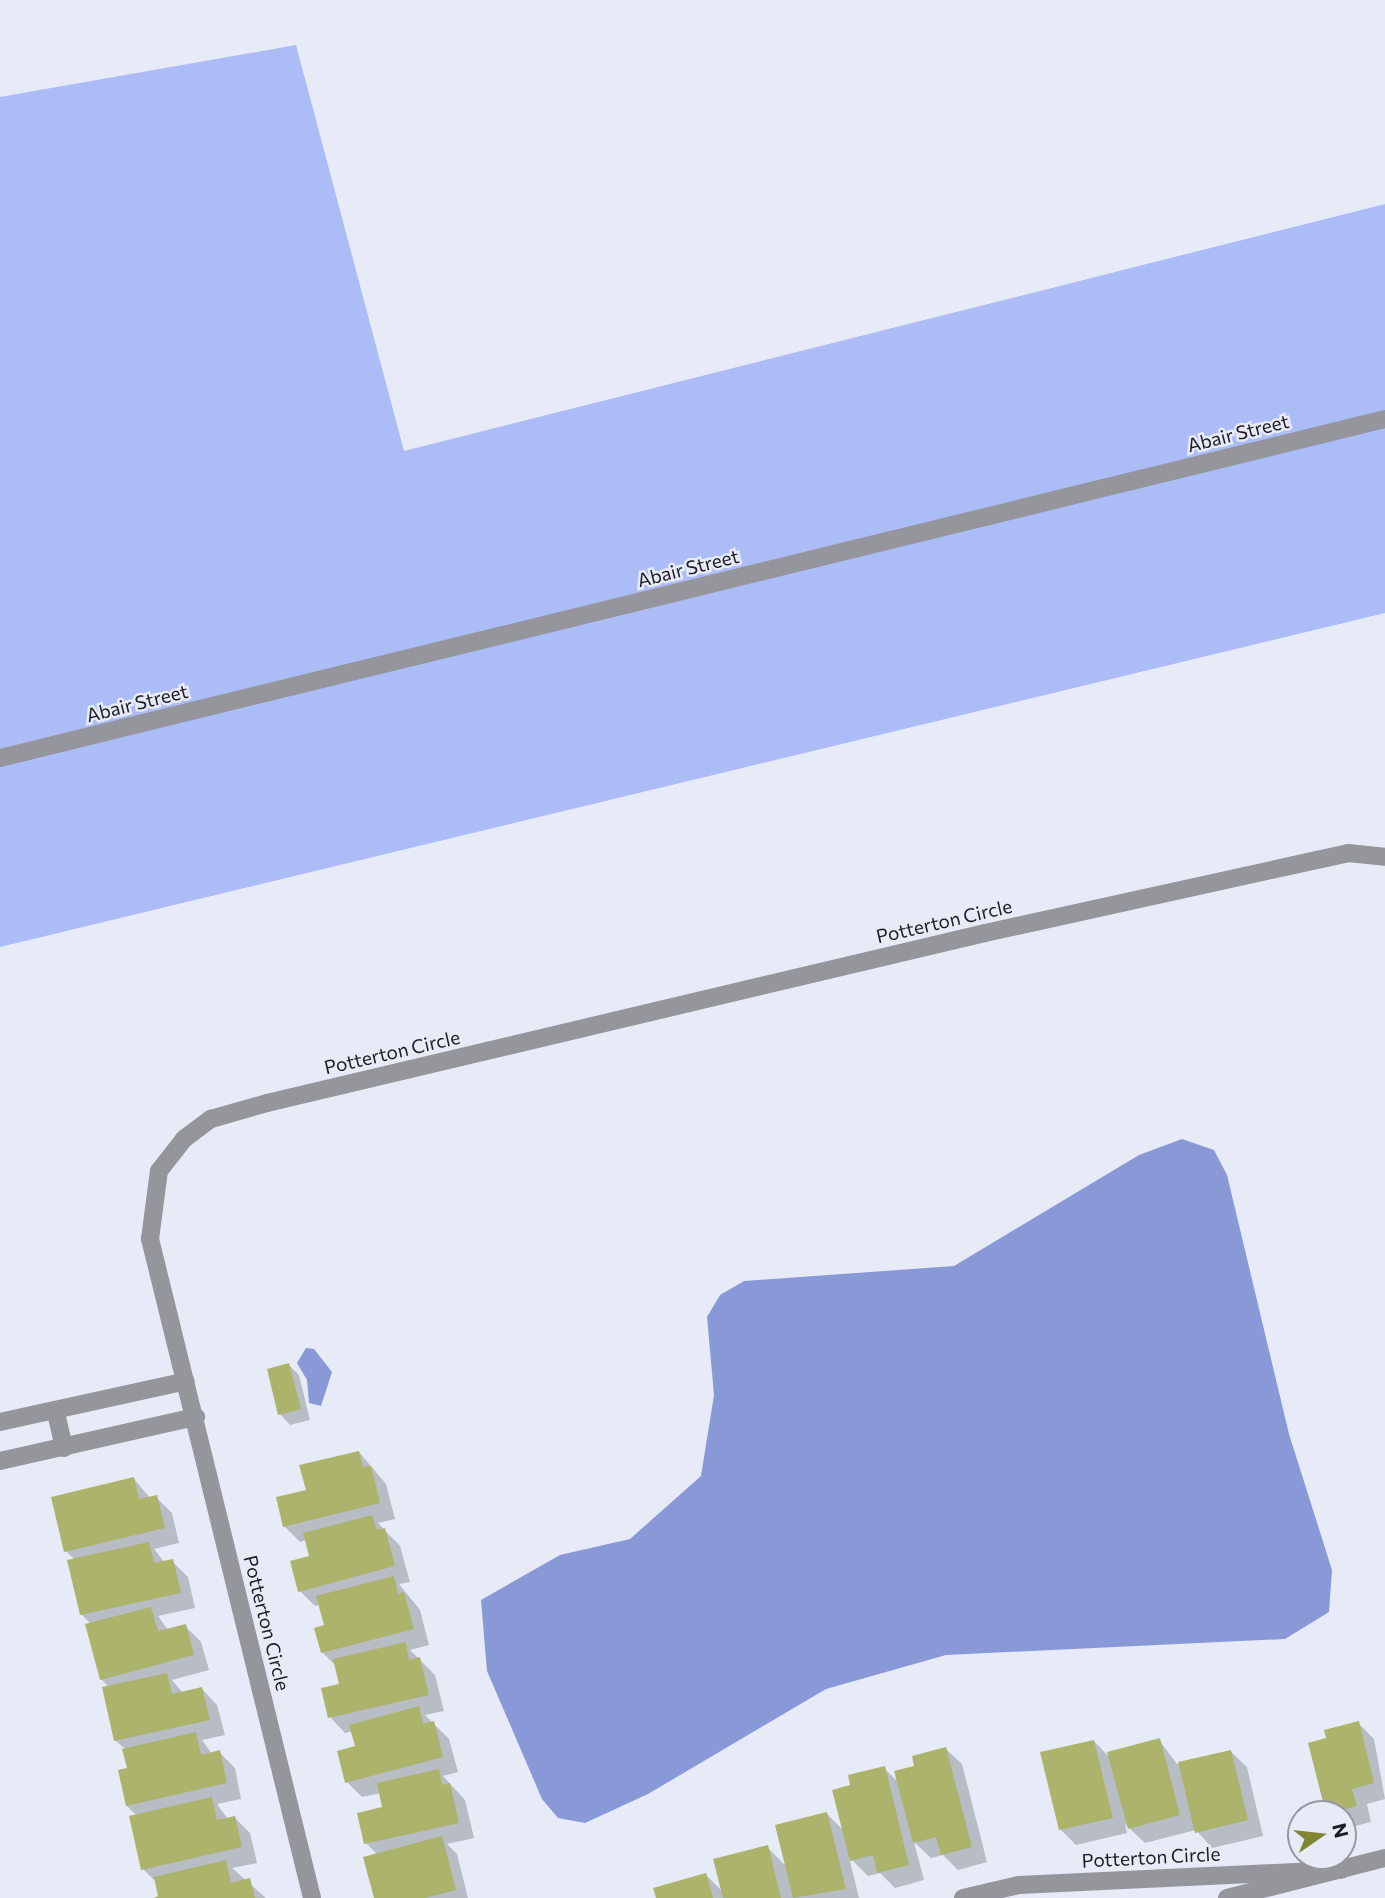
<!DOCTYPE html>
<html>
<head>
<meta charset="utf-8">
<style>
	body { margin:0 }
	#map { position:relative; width:1385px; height:1898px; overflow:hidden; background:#e7ebf7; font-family:Commissioner,sans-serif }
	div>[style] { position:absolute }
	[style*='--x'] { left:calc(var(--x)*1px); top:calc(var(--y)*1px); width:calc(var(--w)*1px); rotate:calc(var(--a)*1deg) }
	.green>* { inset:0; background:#acbcf7 }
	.water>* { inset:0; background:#8999d8 }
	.shadow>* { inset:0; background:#0003 }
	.building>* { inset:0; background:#acb36a }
	.minor>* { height:18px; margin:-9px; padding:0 9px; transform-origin:9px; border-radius:9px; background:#94969b }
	span { translate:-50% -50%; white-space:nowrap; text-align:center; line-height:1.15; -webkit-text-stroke:5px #e7ebf7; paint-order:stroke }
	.street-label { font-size:19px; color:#1c1d21 }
	.north { position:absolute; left:1287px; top:1800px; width:70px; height:70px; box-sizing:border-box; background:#e7ebf7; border:2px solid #9699a1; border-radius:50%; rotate:76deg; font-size:19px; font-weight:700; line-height:28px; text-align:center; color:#1c1d21 }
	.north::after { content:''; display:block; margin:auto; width:24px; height:32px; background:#808631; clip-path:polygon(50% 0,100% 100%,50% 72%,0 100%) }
</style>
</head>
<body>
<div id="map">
	<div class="green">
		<i style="clip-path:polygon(296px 45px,404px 451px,1385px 204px,1385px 613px,0 947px,0 97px)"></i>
	</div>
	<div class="water">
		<i style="clip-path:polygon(1182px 1139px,1214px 1150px,1227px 1175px,1289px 1434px,1332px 1570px,1329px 1612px,1285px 1639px,946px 1655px,826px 1689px,648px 1794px,585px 1823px,558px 1818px,542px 1799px,487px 1671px,481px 1600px,560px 1555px,630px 1539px,701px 1476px,714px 1395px,707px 1317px,720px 1295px,744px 1281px,954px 1266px,1139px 1155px)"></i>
		<i style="clip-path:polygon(306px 1348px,314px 1349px,332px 1372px,321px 1406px,309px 1403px,307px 1380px,297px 1363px)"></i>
	</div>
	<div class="shadow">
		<i style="clip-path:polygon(289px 1365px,299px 1375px,310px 1420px,290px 1425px,280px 1414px)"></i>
		<i style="clip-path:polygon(359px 1452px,386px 1484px,395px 1519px,378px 1523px,400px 1546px,410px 1582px,399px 1584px,420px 1610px,429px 1645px,410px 1650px,435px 1675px,444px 1711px,425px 1715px,449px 1739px,458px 1772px,443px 1776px,465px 1800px,474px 1838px,447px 1844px,457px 1854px,468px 1898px,376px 1898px,378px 1855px,366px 1843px,384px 1809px,381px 1793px,362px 1797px,347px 1782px,357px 1748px,353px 1731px,345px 1733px,330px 1717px,341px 1685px,337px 1667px,322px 1652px,326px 1626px,320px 1605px,315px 1606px,300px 1591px,311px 1557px,306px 1540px,300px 1542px,284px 1526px,308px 1491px)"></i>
		<i style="clip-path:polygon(134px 1479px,150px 1498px,156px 1497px,172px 1513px,179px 1543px,154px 1549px,165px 1563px,172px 1561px,188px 1577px,195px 1608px,158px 1616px,168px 1630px,185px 1626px,201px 1642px,209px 1670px,172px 1680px,183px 1693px,202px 1689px,217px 1705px,225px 1735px,202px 1740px,212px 1754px,219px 1752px,235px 1768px,241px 1799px,217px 1804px,228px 1819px,235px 1818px,250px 1833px,257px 1863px,232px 1868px,266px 1898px,157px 1898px,160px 1897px,157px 1883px,143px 1869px,137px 1816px,127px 1806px,129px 1769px,124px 1748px,116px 1741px,110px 1688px,101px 1679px,91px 1624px,81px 1614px,75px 1560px,66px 1551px)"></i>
		<i style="clip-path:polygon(1358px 1723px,1374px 1739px,1385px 1799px,1367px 1804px,1371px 1822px,1343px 1829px,1343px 1814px,1328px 1813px,1329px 1739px)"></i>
		<i style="clip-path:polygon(1159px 1740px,1177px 1764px,1231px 1752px,1247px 1767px,1263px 1836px,1212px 1848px,1196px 1830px,1145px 1843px,1125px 1824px,1127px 1833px,1076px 1845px,1060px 1829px,1094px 1741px,1111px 1759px)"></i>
		<i style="clip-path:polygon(946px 1749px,962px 1764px,987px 1862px,958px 1870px,943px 1855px,931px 1858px,914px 1842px,924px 1880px,895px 1888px,880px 1873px,868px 1876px,849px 1857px,859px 1898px,658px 1898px,706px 1875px,724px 1893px,767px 1847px,787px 1867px,827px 1814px,845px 1832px,852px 1786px,884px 1768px,899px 1783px)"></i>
	</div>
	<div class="building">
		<i style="clip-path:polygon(289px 1363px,301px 1409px,278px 1415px,267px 1369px)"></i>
		<i style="clip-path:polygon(359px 1451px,363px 1467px,371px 1466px,380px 1503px,283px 1527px,276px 1497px,306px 1490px,299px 1465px)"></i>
		<i style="clip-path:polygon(134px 1477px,139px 1499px,157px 1495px,165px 1528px,64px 1552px,51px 1497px)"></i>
		<i style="clip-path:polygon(372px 1515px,377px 1530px,385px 1528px,395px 1566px,298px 1592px,290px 1561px,309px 1556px,303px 1533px)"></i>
		<i style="clip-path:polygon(149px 1542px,154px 1563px,173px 1559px,181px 1593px,80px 1615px,67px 1560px)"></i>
		<i style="clip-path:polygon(394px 1576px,398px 1594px,404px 1592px,414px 1629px,321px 1653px,314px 1628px,324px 1625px,316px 1596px)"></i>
		<i style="clip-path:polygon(151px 1607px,158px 1631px,186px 1624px,194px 1655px,100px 1680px,85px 1624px)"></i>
		<i style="clip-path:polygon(406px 1642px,409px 1660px,420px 1657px,429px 1695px,328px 1718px,321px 1688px,339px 1684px,333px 1659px)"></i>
		<i style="clip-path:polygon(167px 1673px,172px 1694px,202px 1687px,210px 1720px,114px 1741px,102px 1687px)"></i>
		<i style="clip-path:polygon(419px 1706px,423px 1724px,434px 1721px,443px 1757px,345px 1783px,337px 1751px,355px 1746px,349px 1725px)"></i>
		<i style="clip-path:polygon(1359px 1721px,1374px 1783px,1352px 1789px,1357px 1806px,1326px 1814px,1308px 1743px,1326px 1738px,1324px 1730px)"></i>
		<i style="clip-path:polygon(196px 1732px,201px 1755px,220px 1750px,227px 1783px,126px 1806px,118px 1770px,127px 1768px,122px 1749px)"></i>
		<i style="clip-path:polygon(1160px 1738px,1180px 1815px,1128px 1829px,1107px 1752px)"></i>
		<i style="clip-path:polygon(1094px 1740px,1113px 1818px,1059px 1830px,1040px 1752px)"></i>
		<i style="clip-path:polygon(946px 1747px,972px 1847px,941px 1855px,936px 1837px,913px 1843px,894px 1771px,914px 1766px,912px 1756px)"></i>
		<i style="clip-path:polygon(1231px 1750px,1248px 1820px,1195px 1833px,1178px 1762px)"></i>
		<i style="clip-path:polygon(885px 1766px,909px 1865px,877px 1873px,873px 1855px,850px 1861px,832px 1790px,850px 1785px,848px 1775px)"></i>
		<i style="clip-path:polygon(439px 1769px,442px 1785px,450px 1783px,459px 1823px,364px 1844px,357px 1813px,382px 1807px,377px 1783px)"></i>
		<i style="clip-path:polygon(212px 1797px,217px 1820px,235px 1816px,242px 1847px,141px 1870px,129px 1816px)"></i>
		<i style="clip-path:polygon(827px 1812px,846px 1889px,793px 1898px,775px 1825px)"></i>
		<i style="clip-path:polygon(442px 1836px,456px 1890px,425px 1898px,374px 1898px,363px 1857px)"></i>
		<i style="clip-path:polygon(768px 1845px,781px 1898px,723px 1898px,713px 1859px)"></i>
		<i style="clip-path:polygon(226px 1860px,231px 1883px,250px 1878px,255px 1898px,154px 1898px,158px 1896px,154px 1877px)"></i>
		<i style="clip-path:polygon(706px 1873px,713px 1898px,656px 1898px,653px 1888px)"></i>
	</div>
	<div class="minor">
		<i style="--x:0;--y:758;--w:1426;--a:-13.75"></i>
		<i style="--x:56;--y:1413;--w:36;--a:77"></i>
		<i style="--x:0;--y:1422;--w:190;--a:-12.4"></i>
		<i style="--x:0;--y:1461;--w:201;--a:-12.7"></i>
		<i style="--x:312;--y:1898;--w:679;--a:-103.81"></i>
		<i style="--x:150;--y:1239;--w:69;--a:-82.5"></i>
		<i style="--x:159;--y:1171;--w:41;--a:-52"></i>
		<i style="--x:184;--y:1139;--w:34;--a:-37"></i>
		<i style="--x:211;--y:1119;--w:58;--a:-15.9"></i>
		<i style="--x:267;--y:1103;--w:738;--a:-13.32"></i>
		<i style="--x:985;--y:933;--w:372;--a:-12.4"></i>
		<i style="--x:1348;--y:853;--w:37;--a:6"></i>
		<i style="--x:963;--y:1898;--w:57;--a:-13.1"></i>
		<i style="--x:1019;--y:1885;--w:323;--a:-2.7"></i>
		<i style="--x:1227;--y:1898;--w:163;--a:-14.2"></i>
	</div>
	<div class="street-label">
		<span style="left:1238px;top:433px;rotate:-14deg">Abair Street</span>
		<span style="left:688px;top:568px;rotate:-14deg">Abair Street</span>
		<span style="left:137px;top:703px;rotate:-14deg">Abair Street</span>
		<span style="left:944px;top:921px;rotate:-13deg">Potterton Circle</span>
		<span style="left:392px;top:1052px;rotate:-13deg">Potterton Circle</span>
		<span style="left:267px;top:1623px;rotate:76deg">Potterton Circle</span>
		<span style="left:1151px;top:1857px;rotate:-3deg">Potterton Circle</span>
	</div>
	<div class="north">N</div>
</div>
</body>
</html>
